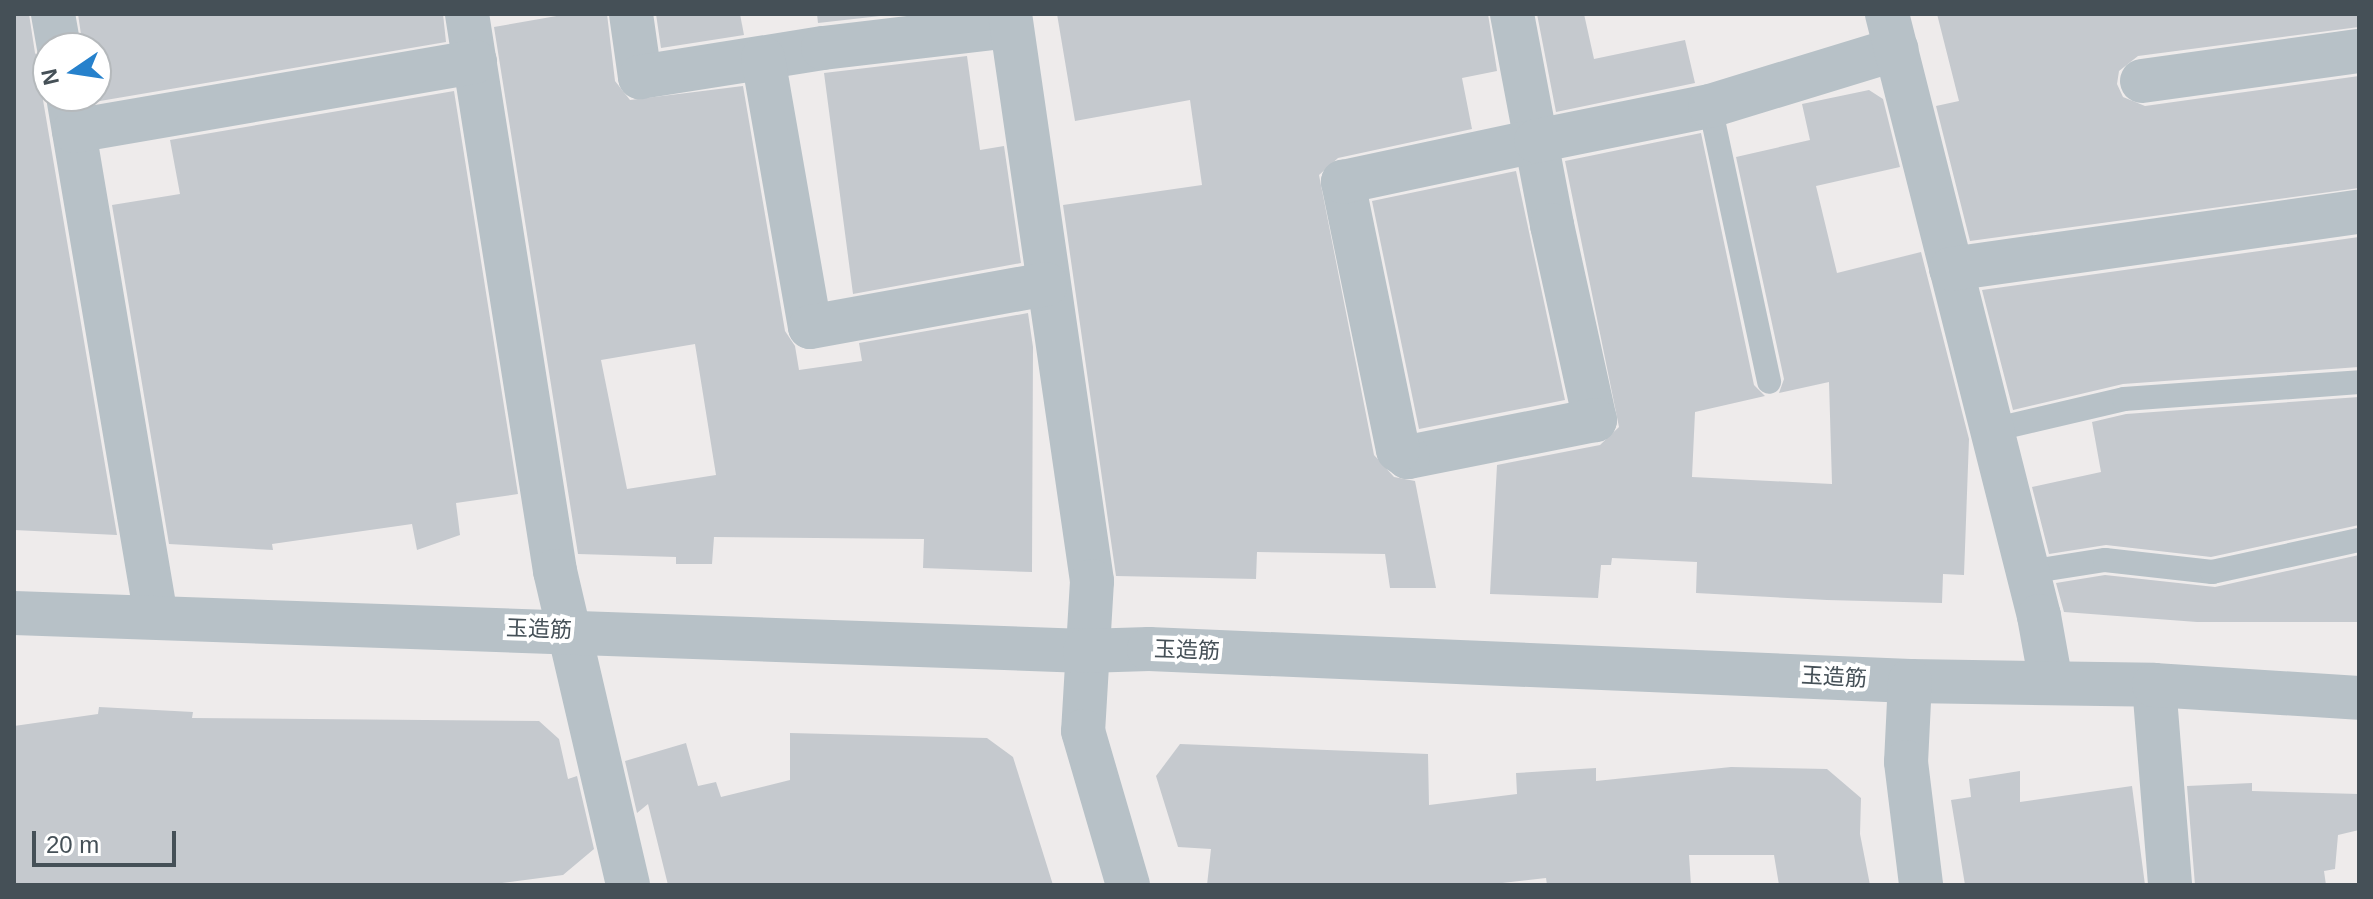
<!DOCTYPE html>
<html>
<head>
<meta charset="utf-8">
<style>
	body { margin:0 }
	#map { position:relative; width:2373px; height:899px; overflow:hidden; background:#eeebeb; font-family:Helvetica,"Noto Sans JP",sans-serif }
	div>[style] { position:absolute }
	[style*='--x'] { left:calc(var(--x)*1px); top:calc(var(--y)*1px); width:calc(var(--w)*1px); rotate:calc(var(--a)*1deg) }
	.building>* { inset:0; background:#c5c9ce }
	.service>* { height:24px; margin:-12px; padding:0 12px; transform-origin:12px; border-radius:12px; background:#b7c1c7 }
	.minor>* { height:44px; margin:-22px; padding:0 22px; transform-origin:22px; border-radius:22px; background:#b7c1c7 }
	.tertiary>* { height:44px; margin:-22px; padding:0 22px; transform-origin:22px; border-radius:22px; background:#b7c1c7 }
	span { translate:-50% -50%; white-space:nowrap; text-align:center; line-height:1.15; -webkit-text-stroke:8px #fff; paint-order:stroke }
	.street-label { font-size:22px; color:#455057 }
	.frame { position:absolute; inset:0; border:16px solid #455057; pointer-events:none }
	.north { position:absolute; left:32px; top:32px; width:80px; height:80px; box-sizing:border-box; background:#fff; border:2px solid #b5b9bc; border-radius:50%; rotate:257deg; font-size:22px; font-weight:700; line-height:32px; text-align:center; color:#455057 }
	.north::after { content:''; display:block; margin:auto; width:28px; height:36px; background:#2681cc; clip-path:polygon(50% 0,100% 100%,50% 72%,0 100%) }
	.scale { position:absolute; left:32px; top:831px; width:144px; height:36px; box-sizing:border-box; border:4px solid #455057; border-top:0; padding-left:10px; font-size:24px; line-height:28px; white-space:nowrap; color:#455057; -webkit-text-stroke:6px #fff; paint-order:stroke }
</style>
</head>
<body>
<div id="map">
	<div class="building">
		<i style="clip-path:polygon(14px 14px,29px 14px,35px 53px,48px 70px,43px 100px,117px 535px,14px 530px)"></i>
		<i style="clip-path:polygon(78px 14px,443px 14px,446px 42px,94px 102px,96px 48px,83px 48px)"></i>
		<i style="clip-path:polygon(evenodd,568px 14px,607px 14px,615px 81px,630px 100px,743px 86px,785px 331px,795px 346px,799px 370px,862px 361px,859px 343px,1028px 313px,1033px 347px,1032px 572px,923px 568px,924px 539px,714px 537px,712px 564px,676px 564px,676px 557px,578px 554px,494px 27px,568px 14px,695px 344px,716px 475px,627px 489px,601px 360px,695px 344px)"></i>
		<i style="clip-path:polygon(656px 14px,740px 14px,744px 35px,661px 48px)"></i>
		<i style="clip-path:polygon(817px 14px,898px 14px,818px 23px)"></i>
		<i style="clip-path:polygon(1057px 14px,1488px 14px,1497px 71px,1462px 78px,1472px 129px,1338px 158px,1319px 175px,1374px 455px,1394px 477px,1415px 481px,1436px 588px,1390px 588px,1385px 554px,1257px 552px,1256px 579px,1116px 576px,1063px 205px,1202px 185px,1190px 100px,1075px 121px)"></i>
		<i style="clip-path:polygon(1537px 14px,1584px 14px,1594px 59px,1685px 40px,1695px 83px,1556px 112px)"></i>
		<i style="clip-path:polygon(1937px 14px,2359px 14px,2359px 27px,2138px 56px,2119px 71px,2117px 84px,2123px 97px,2145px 106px,2359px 76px,2359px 188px,1970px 241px,1936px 106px,1959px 101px)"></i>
		<i style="clip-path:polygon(967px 56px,980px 150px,1004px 146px,1021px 263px,853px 294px,824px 73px)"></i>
		<i style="clip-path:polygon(1869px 90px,1883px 99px,1900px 167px,1816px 186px,1837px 273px,1921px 252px,1969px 439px,1964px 575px,1943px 574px,1942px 603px,1827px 600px,1696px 593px,1697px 562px,1612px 558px,1611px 565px,1601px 565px,1598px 598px,1490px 594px,1497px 465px,1600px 445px,1619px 427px,1565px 161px,1701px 133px,1754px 385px,1765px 396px,1695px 412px,1692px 477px,1832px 484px,1829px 382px,1779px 393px,1784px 379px,1736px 157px,1810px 140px,1802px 104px)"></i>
		<i style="clip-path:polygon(454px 91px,518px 494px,456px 503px,460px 535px,417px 550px,412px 524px,272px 544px,273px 550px,169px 544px,112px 205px,180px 194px,170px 140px)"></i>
		<i style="clip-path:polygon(1516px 171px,1565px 400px,1419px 429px,1372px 201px)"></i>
		<i style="clip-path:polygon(2359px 237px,2359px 367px,2123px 384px,2013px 410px,1982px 290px)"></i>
		<i style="clip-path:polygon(2359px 397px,2359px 525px,2211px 557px,2106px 545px,2049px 554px,2032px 487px,2101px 472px,2092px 422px,2126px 414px)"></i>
		<i style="clip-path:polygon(2359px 555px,2359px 622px,2197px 622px,2064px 612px,2056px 583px,2105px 575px,2215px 587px)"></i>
		<i style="clip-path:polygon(99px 707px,193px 712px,192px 718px,539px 721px,559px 739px,568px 779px,577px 776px,594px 849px,563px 875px,486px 885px,14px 885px,14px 726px,98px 714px)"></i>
		<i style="clip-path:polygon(790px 733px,987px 738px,1013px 757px,1053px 885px,668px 885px,648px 804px,637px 813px,625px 761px,686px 743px,698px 786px,716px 782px,721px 797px,790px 780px)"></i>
		<i style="clip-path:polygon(1180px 744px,1428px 754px,1429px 805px,1517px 794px,1516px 773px,1596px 768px,1596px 781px,1731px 767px,1827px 769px,1861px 798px,1860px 834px,1870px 885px,1779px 885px,1774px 855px,1689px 855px,1691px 885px,1547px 885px,1546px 878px,1485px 885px,1207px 885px,1211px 849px,1178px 847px,1156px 776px)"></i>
		<i style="clip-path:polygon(2020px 771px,2020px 802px,2132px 786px,2145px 885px,1965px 885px,1951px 800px,1971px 797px,1969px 779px)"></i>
		<i style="clip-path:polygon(2252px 783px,2252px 791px,2359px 794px,2359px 830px,2338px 835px,2335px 869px,2324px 871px,2326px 885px,2195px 885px,2187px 786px)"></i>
	</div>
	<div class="service">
		<i style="--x:1710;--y:106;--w:282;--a:77.9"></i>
		<i style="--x:1992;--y:430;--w:136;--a:-13.2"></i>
		<i style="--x:2124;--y:399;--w:236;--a:-4.1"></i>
		<i style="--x:2028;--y:572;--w:78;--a:-8.9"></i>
		<i style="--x:2105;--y:560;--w:108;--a:6.4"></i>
		<i style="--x:2212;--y:572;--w:150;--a:-12.3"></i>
	</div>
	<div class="minor">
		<i style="--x:53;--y:14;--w:35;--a:80"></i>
		<i style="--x:467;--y:14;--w:564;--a:81.02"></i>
		<i style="--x:555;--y:571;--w:322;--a:76.9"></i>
		<i style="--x:631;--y:14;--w:64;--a:81.9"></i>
		<i style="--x:640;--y:77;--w:185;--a:-9"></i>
		<i style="--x:823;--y:48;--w:189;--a:-6.7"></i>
		<i style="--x:1010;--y:14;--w:573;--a:81.77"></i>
		<i style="--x:1092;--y:581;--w:150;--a:93.4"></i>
		<i style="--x:1083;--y:731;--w:160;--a:73.7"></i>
		<i style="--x:1512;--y:14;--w:129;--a:79.3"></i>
		<i style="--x:1536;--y:141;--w:86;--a:79.2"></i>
		<i style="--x:1552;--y:225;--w:200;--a:77.6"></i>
		<i style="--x:1595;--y:420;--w:191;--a:168.8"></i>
		<i style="--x:1408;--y:457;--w:12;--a:-145"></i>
		<i style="--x:1398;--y:450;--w:274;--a:-101.6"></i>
		<i style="--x:1343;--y:182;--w:197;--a:-12"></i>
		<i style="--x:1536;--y:141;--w:177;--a:-11.4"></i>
		<i style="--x:1710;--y:106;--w:195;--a:-17"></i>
		<i style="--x:1887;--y:14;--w:621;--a:75.83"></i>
		<i style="--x:2039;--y:616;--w:68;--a:79.8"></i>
		<i style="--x:763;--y:58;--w:273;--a:80.1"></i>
		<i style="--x:810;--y:327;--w:240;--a:-10.3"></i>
		<i style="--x:2142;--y:81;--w:219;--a:-7.9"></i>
		<i style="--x:68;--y:96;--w:528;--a:80.41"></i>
		<i style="--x:74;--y:131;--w:407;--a:-9.8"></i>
		<i style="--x:1951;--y:269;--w:412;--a:-8"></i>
		<i style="--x:2154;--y:685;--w:201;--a:85.4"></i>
	</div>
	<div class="tertiary">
		<i style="--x:14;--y:613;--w:1072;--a:2.03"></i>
		<i style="--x:1085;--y:651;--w:64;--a:-1.8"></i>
		<i style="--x:1149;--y:649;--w:762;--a:2.41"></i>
		<i style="--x:1910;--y:681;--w:244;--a:0.9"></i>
		<i style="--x:2154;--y:685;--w:205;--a:3.6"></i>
		<i style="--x:1910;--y:681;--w:81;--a:92.8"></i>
		<i style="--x:1906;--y:762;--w:124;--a:83"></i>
	</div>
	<div class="street-label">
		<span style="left:539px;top:629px;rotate:2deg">玉造筋</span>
		<span style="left:1187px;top:650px;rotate:2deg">玉造筋</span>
		<span style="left:1834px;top:677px;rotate:3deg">玉造筋</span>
	</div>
	<div class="frame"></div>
	<div class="north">N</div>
	<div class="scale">20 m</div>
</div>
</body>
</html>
